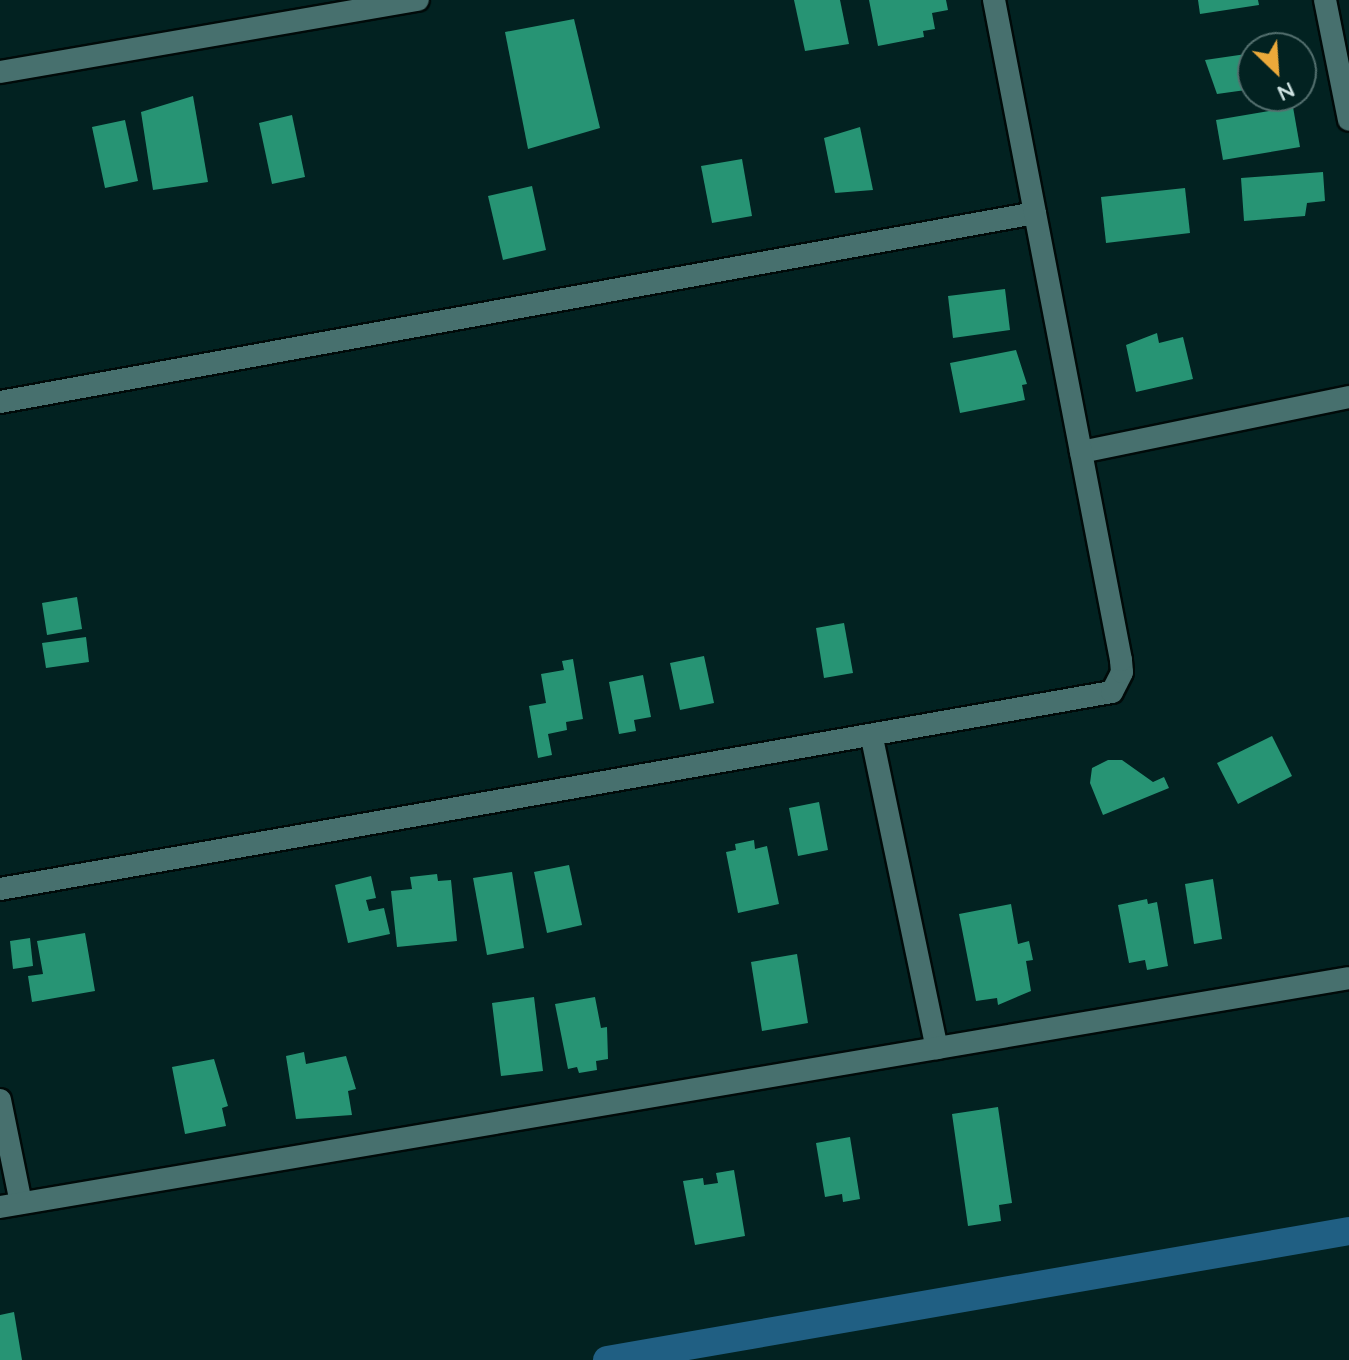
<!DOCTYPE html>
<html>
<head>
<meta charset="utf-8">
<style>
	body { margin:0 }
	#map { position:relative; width:1349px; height:1360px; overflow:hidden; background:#022221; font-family:Quicksand,sans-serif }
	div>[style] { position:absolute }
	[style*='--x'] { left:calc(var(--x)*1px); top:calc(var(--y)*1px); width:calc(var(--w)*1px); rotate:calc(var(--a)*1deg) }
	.canal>* { height:28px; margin:-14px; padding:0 14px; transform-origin:14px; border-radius:14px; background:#205f83 }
	.building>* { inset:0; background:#279474 }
	.roads { filter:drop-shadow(2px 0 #000a09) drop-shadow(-2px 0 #000a09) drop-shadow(0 2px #000a09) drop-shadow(0 -2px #000a09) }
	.minor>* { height:22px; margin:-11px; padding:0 11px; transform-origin:11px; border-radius:11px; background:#47706e }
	span { translate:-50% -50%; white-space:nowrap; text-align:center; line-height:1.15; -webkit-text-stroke:8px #022221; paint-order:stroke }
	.north { position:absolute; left:1237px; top:32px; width:80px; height:80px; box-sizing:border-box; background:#022221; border:2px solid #536f6e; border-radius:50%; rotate:155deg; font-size:22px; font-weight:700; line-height:32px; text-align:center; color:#cde2e1 }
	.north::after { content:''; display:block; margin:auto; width:28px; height:36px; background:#eca93a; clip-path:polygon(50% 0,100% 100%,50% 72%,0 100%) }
</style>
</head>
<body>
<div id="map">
	<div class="canal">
		<i style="--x:607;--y:1360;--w:753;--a:-9.86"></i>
	</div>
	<div class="building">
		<i style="clip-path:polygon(794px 0,840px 0,849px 44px,805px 51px)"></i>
		<i style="clip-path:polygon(869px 0,946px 0,948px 10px,932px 13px,935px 29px,923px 31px,924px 37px,878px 46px)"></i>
		<i style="clip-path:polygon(1198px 0,1258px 0,1259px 5px,1200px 14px)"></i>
		<i style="clip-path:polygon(574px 19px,600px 128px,528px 149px,505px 32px)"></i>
		<i style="clip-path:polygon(1253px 53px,1253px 89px,1217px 94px,1205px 60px)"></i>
		<i style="clip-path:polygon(193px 96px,208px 182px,153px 190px,141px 112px)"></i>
		<i style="clip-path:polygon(1293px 107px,1300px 147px,1223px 160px,1216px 120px)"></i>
		<i style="clip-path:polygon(292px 115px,305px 177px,272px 184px,259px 123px)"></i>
		<i style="clip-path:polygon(125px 120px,138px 181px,105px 188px,92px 127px)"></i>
		<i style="clip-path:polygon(860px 127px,873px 190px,835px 193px,824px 138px)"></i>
		<i style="clip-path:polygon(742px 159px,752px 216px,712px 223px,701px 166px)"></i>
		<i style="clip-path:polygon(1323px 172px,1325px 201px,1307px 203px,1305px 216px,1244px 221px,1241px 178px)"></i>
		<i style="clip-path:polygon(532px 186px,546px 250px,503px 260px,488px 196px)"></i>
		<i style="clip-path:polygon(1185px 188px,1190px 233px,1106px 243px,1101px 197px)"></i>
		<i style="clip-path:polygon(1005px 289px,1010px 330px,953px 338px,948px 296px)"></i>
		<i style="clip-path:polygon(1157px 333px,1159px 343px,1183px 337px,1193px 379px,1136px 392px,1126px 345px)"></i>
		<i style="clip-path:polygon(1016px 350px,1027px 384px,1022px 385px,1025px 400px,960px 413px,950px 363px)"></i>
		<i style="clip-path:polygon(77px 597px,82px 629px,47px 635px,42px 603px)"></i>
		<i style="clip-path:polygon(844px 623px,853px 673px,824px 678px,816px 628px)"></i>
		<i style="clip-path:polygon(86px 637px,89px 662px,46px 668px,42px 643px)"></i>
		<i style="clip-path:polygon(704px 656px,714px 703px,680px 710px,670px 663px)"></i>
		<i style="clip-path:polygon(573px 659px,583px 719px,566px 722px,567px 730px,548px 734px,552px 755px,538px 758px,529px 706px,546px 703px,541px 674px,564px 670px,562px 661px)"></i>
		<i style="clip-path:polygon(643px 675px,651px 717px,634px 720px,636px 731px,619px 734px,609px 682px)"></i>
		<i style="clip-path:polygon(1272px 736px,1292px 776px,1238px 804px,1217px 763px)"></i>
		<i style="clip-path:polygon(1108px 760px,1122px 760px,1153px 782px,1164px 777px,1169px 788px,1103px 815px,1090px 783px,1092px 768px)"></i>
		<i style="clip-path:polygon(819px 802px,828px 850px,798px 856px,789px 808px)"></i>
		<i style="clip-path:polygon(754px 840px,755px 849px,767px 846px,779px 904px,738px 913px,726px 852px,736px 850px,735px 844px)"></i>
		<i style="clip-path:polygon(569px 865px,582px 925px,547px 933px,534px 872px)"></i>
		<i style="clip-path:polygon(512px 872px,524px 948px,487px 955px,473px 878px)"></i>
		<i style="clip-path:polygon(437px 874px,438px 881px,451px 880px,457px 941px,397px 947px,391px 891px,412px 889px,410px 877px)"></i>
		<i style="clip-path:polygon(371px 876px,376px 898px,366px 900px,369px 911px,384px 908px,390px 934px,348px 943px,335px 885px)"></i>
		<i style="clip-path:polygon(1213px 879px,1222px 939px,1194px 944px,1185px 884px)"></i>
		<i style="clip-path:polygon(1147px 899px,1148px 904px,1157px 902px,1168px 966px,1147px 970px,1145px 960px,1129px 963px,1118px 905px)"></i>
		<i style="clip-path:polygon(1011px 904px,1018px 944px,1029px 941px,1033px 960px,1026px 961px,1031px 991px,998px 1005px,997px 998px,976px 1001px,959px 914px)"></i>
		<i style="clip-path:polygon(85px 933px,95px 991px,32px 1002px,28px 976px,43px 974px,37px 941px)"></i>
		<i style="clip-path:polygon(30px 938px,33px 966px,13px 969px,10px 941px)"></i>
		<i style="clip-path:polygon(797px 954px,808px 1023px,762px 1031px,751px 962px)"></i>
		<i style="clip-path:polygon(534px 997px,543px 1071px,501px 1076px,492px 1003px)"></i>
		<i style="clip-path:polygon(595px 997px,601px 1028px,607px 1027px,608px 1059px,596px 1061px,597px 1070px,579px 1073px,577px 1067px,568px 1069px,555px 1004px)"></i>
		<i style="clip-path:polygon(304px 1052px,306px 1064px,346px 1056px,356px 1089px,348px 1091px,352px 1115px,296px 1119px,286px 1056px)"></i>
		<i style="clip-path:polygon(214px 1059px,228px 1106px,222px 1108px,226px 1126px,185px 1134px,172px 1067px)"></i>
		<i style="clip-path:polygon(998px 1107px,1012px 1203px,999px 1205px,1001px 1221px,968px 1226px,952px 1114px)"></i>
		<i style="clip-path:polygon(850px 1137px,860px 1199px,843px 1202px,842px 1194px,825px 1197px,816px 1143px)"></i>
		<i style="clip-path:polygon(734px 1170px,745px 1236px,695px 1245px,683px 1181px,703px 1178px,704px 1185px,718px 1183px,716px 1173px)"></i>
		<i style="clip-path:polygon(14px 1312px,22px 1360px,0 1360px,0 1315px)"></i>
	</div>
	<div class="roads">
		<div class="minor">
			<i style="--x:1325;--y:0;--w:122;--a:78.7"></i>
			<i style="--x:0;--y:72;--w:424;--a:-9.8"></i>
			<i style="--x:0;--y:402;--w:1052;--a:-10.35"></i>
			<i style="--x:1081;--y:452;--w:274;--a:-11.6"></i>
			<i style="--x:872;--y:738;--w:317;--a:78.2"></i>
			<i style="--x:0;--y:889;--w:1129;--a:-10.05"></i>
			<i style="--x:1112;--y:692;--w:22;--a:-63"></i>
			<i style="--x:1122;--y:672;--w:12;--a:-95"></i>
			<i style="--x:1121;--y:660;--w:672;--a:-100.89"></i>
			<i style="--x:0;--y:1100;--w:105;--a:78.5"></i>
			<i style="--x:0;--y:1207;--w:1368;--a:-9.63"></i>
		</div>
	</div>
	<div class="north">N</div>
</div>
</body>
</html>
